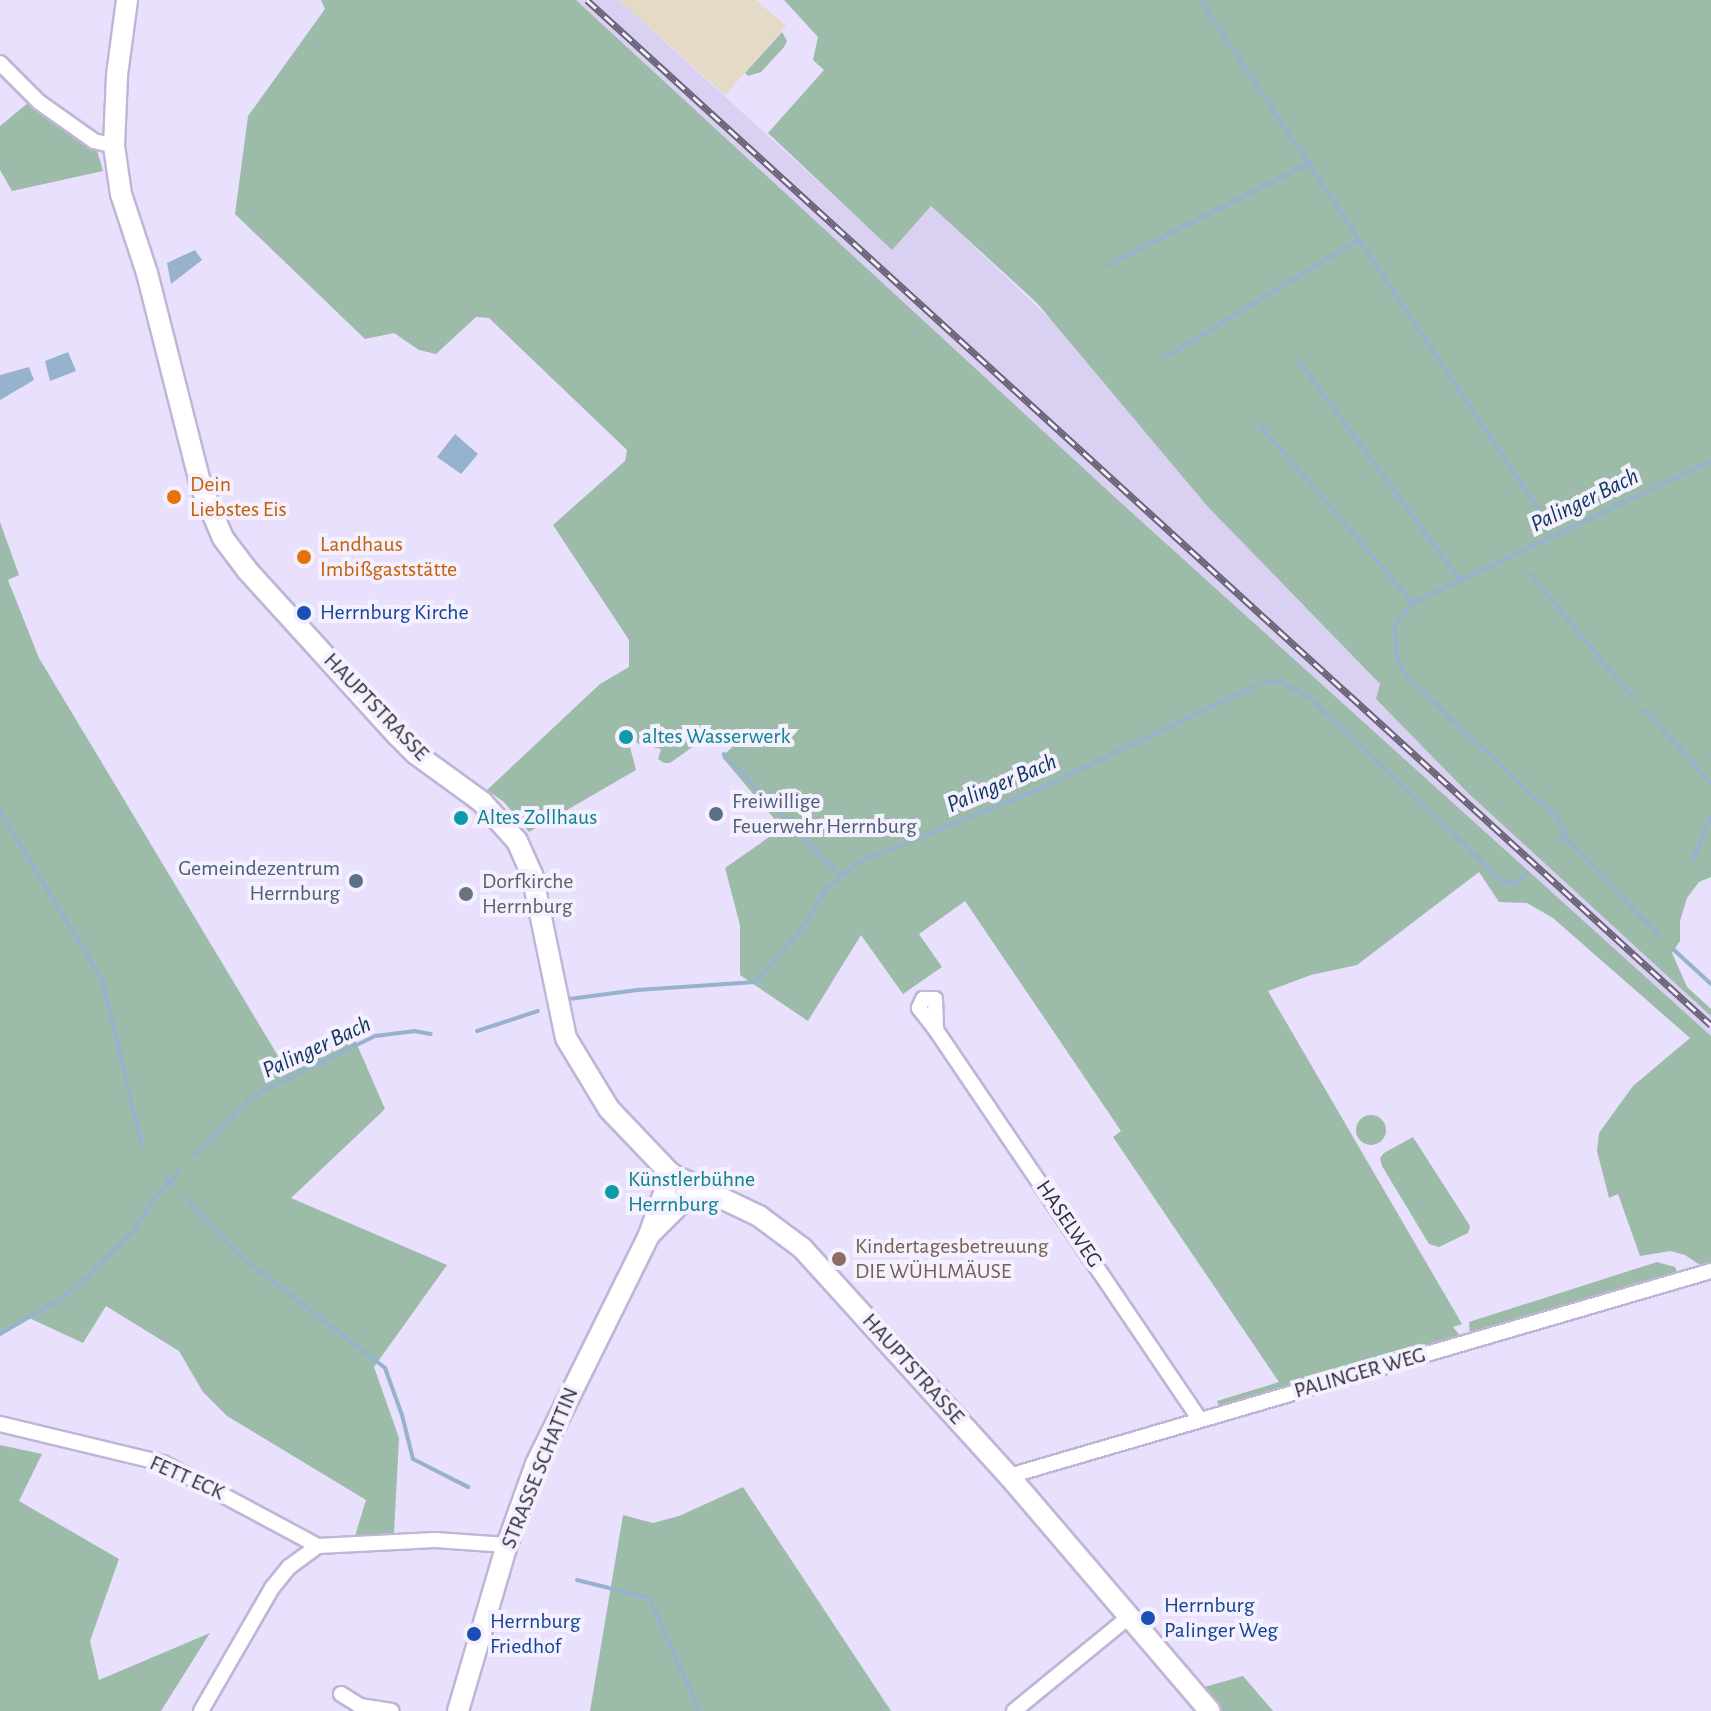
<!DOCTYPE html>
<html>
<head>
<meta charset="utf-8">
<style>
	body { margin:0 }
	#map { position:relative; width:1711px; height:1711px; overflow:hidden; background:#e8e0fc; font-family:"Alegreya Sans",sans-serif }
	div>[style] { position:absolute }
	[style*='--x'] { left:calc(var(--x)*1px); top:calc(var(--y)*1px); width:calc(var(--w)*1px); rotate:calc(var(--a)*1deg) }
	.commercial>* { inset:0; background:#e4dac5 }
	.built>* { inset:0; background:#dad0f1 }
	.green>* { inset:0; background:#9dbba9 }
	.round { border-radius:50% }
	.water>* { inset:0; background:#97b2cd }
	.stream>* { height:4px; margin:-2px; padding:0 2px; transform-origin:2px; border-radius:2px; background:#97b2cd }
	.roads { filter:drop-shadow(2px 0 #c0b5d7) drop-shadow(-2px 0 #c0b5d7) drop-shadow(0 2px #c0b5d7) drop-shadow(0 -2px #c0b5d7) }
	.street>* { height:14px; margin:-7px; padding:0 7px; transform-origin:7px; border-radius:7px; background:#fff }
	.secondary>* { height:20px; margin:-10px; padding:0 10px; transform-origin:10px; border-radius:10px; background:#fff }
	.rail>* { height:7px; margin-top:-3.5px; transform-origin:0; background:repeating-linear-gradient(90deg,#f4f0fe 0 12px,#696476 0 24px); box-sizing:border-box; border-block:2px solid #696476 }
	.dots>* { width:22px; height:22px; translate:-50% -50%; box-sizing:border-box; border:4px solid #f4f0fe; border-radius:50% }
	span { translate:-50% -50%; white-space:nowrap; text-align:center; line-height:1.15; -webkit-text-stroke:8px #f4f0fe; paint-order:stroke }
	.food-label { font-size:22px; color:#c56008 }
	.left { translate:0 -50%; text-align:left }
	.transit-label { font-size:22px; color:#164399 }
	.street-label { font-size:22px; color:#302c3a }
	.culture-label { font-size:22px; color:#0d838f }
	.service-label { font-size:22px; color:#4e5e75 }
	.right { translate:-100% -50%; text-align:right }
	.worship-label { font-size:22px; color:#5b616d }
	.education-label { font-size:22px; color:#785e54 }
	.water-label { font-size:24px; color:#0d365b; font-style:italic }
</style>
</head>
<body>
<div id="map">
	<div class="commercial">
		<i style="clip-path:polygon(619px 0,756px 0,786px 26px,725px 95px)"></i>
	</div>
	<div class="built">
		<i style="clip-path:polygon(576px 0,619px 0,892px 249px,931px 206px,1068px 336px,1208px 507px,1380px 684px,1376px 700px,1711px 1016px,1711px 1036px,1119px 501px)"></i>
	</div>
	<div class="green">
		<i style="clip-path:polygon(321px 0,576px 0,1119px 501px,1711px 1036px,1711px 1264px,1703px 1267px,1685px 1255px,1670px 1251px,1640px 1256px,1618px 1194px,1609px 1198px,1597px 1151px,1599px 1133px,1633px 1086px,1690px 1038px,1553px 918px,1527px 903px,1499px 902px,1479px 872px,1357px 965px,1311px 975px,1268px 991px,1462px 1324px,1453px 1327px,1462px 1338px,1219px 1406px,1217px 1401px,1279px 1382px,1113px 1137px,1121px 1131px,965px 901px,919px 934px,942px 967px,903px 994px,861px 935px,808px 1021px,740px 975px,740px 925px,725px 868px,782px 828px,722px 757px,733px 746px,715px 731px,670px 763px,664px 763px,658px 759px,661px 749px,637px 743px,630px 728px,618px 736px,630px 747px,636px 770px,529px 832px,504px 802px,487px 790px,600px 684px,629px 667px,629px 640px,553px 525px,625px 461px,627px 450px,489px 318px,476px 317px,436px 354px,419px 350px,394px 333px,365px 339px,235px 214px,248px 116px,325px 9px)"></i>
		<i style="clip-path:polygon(784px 0,1711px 0,1711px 877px,1699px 882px,1687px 898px,1680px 921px,1680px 941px,1672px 953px,1687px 987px,1711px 1009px,1711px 1016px,1467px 792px,1376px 699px,1380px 684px,1208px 507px,1037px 303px,931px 206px,892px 250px,768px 133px,824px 70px,813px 60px,818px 37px)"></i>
		<i style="clip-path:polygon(782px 32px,787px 41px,784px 47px,761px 72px,748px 76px,745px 73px)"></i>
		<i style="clip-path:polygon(29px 102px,96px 147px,103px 171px,12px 191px,0 170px,0 126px)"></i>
		<i style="clip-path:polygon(0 522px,19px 575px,8px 580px,39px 658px,287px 1071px,355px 1040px,385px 1109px,291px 1198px,447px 1265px,374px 1367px,399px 1438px,394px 1533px,355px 1536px,366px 1500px,227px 1416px,203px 1392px,179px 1351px,106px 1306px,83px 1343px,27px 1317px,0 1334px)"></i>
		<i class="round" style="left:1356px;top:1115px;width:30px;height:30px"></i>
		<i style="clip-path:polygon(1413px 1137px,1470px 1226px,1468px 1233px,1439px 1247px,1429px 1244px,1382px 1166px,1380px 1158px,1384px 1153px)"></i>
		<i style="clip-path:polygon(1657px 1262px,1675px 1267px,1678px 1274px,1470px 1336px,1469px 1322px)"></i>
		<i style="clip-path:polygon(0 1445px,42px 1454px,19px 1501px,119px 1559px,90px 1641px,99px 1680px,210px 1633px,161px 1711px,0 1711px)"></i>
		<i style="clip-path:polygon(743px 1487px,891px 1711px,590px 1711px,623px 1515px,653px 1523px,679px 1516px)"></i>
		<i style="clip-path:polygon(1243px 1676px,1273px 1711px,1221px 1711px,1201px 1688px)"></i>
	</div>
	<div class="water">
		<i style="clip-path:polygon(195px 250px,202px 260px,171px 284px,167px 263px)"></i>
		<i style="clip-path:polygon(68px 352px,76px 371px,50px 381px,45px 361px)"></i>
		<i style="clip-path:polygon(29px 367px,34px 380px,0 400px,0 375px)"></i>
		<i style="clip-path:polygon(455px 434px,478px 454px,461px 474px,437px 457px)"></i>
	</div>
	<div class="stream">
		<i style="--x:1200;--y:0;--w:618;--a:56.41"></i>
		<i style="--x:1108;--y:265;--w:225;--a:-26.9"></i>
		<i style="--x:1164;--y:358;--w:229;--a:-31.3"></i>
		<i style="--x:1299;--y:361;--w:272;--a:53.7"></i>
		<i style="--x:1259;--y:424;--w:236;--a:49.3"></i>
		<i style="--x:1530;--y:574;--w:161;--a:50.3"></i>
		<i style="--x:1261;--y:684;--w:19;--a:-9"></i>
		<i style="--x:1280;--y:681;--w:36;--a:30"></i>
		<i style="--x:1311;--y:699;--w:265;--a:43.5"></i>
		<i style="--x:1503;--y:881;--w:13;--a:13"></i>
		<i style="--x:1516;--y:884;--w:15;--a:-48"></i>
		<i style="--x:1644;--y:709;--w:100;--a:47.8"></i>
		<i style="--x:724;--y:754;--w:168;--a:46.2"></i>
		<i style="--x:0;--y:811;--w:197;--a:58.9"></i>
		<i style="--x:102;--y:980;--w:170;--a:76.4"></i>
		<i style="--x:1563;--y:835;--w:140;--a:46.2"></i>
		<i style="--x:1559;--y:840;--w:11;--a:-56"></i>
		<i style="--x:1565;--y:831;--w:15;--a:-122"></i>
		<i style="--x:1557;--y:818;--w:207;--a:-136.8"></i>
		<i style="--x:1406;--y:676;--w:21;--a:-118"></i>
		<i style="--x:1396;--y:657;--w:33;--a:-92"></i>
		<i style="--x:1395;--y:624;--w:28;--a:-49"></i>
		<i style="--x:1413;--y:603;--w:330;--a:-25.5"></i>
		<i style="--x:1693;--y:860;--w:47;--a:-67.3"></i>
		<i style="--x:1674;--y:950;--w:50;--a:42.6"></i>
		<i style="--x:569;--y:999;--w:69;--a:-7.5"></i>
		<i style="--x:637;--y:990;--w:119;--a:-3.8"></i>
		<i style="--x:756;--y:982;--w:72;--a:-49.5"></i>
		<i style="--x:803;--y:927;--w:46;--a:-58.4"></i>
		<i style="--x:827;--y:888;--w:41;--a:-39.1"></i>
		<i style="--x:859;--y:862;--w:190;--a:-22"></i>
		<i style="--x:1035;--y:791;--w:242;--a:-25.5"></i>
		<i style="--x:477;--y:1031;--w:64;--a:-18.2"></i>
		<i style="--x:194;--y:1156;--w:77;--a:-45.5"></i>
		<i style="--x:248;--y:1101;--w:19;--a:-35"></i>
		<i style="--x:264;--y:1090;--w:123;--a:-25.9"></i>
		<i style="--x:375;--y:1036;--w:39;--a:-7"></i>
		<i style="--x:414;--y:1031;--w:17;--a:10"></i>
		<i style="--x:166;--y:1178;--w:9;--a:49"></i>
		<i style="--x:186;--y:1199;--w:85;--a:46"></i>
		<i style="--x:245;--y:1260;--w:177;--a:37.6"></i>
		<i style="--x:385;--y:1368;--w:50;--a:70.1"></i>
		<i style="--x:402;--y:1415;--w:45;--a:76"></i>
		<i style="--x:413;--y:1459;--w:62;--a:27"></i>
		<i style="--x:0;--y:1334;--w:75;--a:-30.3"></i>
		<i style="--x:65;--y:1296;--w:27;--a:-42"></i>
		<i style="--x:85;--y:1278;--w:70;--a:-44.4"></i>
		<i style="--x:135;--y:1229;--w:39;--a:-58"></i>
		<i style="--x:156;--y:1196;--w:33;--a:-46"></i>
		<i style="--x:577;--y:1580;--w:74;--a:14"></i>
		<i style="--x:649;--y:1598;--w:124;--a:65.7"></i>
	</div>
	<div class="roads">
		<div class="street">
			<i style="--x:0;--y:63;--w:55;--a:45"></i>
			<i style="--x:39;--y:102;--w:67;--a:35.3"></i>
			<i style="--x:94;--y:141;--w:21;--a:14"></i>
			<i style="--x:936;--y:1030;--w:28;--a:-128"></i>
			<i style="--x:919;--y:1008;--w:10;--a:-66"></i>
			<i style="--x:923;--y:999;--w:12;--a:0"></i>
			<i style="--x:935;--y:999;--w:31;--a:88"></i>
			<i style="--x:936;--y:1030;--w:470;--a:55.9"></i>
			<i style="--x:0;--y:1424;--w:168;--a:13.5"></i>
			<i style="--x:163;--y:1463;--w:176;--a:28.2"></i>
			<i style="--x:318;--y:1546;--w:117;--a:-2.9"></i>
			<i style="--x:435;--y:1540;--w:72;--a:4"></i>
			<i style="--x:1009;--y:1476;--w:731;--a:-16.28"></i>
			<i style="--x:341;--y:1694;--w:22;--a:32"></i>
			<i style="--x:360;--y:1706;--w:32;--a:9"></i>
			<i style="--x:201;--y:1711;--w:142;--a:-60"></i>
			<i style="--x:272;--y:1588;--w:27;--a:-51"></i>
			<i style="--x:289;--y:1567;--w:36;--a:-36"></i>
			<i style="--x:1014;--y:1711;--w:149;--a:-39.3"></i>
		</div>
		<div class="secondary">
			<i style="--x:127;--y:0;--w:76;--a:97.6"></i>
			<i style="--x:117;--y:75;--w:71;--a:92.4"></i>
			<i style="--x:114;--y:146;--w:49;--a:81.7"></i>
			<i style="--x:121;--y:194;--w:83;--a:71.8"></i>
			<i style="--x:147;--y:273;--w:220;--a:75.8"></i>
			<i style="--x:201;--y:486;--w:56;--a:67.1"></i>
			<i style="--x:223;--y:538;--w:39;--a:53"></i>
			<i style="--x:246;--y:569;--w:226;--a:47.7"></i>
			<i style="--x:398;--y:736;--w:25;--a:45"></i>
			<i style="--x:416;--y:754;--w:82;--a:36"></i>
			<i style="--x:482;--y:802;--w:52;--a:48.1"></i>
			<i style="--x:517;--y:841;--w:36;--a:66"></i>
			<i style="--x:532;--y:874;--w:167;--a:78.3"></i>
			<i style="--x:566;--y:1038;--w:83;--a:58.8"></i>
			<i style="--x:609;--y:1109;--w:90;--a:46.4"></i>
			<i style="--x:671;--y:1174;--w:98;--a:25.5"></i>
			<i style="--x:759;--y:1216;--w:54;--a:36.7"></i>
			<i style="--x:802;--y:1248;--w:308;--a:47.8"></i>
			<i style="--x:1009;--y:1476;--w:309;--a:49.5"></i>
			<i style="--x:649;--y:1235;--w:45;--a:-45"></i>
			<i style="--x:681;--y:1203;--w:20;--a:-60"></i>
			<i style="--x:458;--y:1711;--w:173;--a:-73.6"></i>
			<i style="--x:507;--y:1545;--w:86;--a:-70.3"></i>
			<i style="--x:536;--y:1464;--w:255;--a:-63.7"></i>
			<i style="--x:649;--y:1235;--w:65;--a:-70.2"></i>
		</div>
	</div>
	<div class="rail">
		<i style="--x:587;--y:0;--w:1521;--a:42.36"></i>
	</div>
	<div class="dots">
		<i style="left:174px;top:497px;background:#e8710a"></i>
		<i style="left:304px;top:557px;background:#e8710a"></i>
		<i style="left:304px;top:613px;background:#1a4fb4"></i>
		<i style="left:626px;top:737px;background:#0f9aa8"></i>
		<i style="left:716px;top:814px;background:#5c6f8a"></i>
		<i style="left:461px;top:818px;background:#0f9aa8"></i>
		<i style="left:356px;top:881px;background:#5c6f8a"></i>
		<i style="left:466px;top:894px;background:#6b7280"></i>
		<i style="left:612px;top:1192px;background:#0f9aa8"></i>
		<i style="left:839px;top:1259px;background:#8d6e63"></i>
		<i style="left:1148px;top:1618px;background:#1a4fb4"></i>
		<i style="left:474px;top:1634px;background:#1a4fb4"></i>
	</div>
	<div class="food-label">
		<span class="left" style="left:190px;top:497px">Dein<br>Liebstes Eis</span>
		<span class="left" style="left:320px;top:557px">Landhaus<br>Imbißgaststätte</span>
	</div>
	<div class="transit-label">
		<span class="left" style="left:320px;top:613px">Herrnburg Kirche</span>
		<span class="left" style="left:1164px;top:1618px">Herrnburg<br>Palinger Weg</span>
		<span class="left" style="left:490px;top:1634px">Herrnburg<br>Friedhof</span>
	</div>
	<div class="street-label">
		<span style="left:376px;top:707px;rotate:46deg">HAUPTSTRASSE</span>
		<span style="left:1069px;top:1224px;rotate:56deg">HASELWEG</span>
		<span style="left:913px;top:1369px;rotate:48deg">HAUPTSTRASSE</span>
		<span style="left:1360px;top:1373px;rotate:-16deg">PALINGER WEG</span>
		<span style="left:540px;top:1468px;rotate:-68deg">STRASSE SCHATTIN</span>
		<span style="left:187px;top:1478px;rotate:24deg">FETT ECK</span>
	</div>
	<div class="culture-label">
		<span class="left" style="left:642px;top:737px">altes Wasserwerk</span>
		<span class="left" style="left:477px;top:818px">Altes Zollhaus</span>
		<span class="left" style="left:628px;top:1192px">Künstlerbühne<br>Herrnburg</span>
	</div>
	<div class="service-label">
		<span class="left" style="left:732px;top:814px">Freiwillige<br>Feuerwehr Herrnburg</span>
		<span class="right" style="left:340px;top:881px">Gemeindezentrum<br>Herrnburg</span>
	</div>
	<div class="worship-label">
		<span class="left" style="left:482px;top:894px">Dorfkirche<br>Herrnburg</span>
	</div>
	<div class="education-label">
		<span class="left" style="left:855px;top:1259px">Kindertagesbetreuung<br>DIE WÜHLMÄUSE</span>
	</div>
	<div class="water-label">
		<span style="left:1585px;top:501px;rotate:-26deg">Palinger Bach</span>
		<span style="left:1002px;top:784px;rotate:-23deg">Palinger Bach</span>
		<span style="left:317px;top:1048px;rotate:-25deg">Palinger Bach</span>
	</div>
</div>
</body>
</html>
